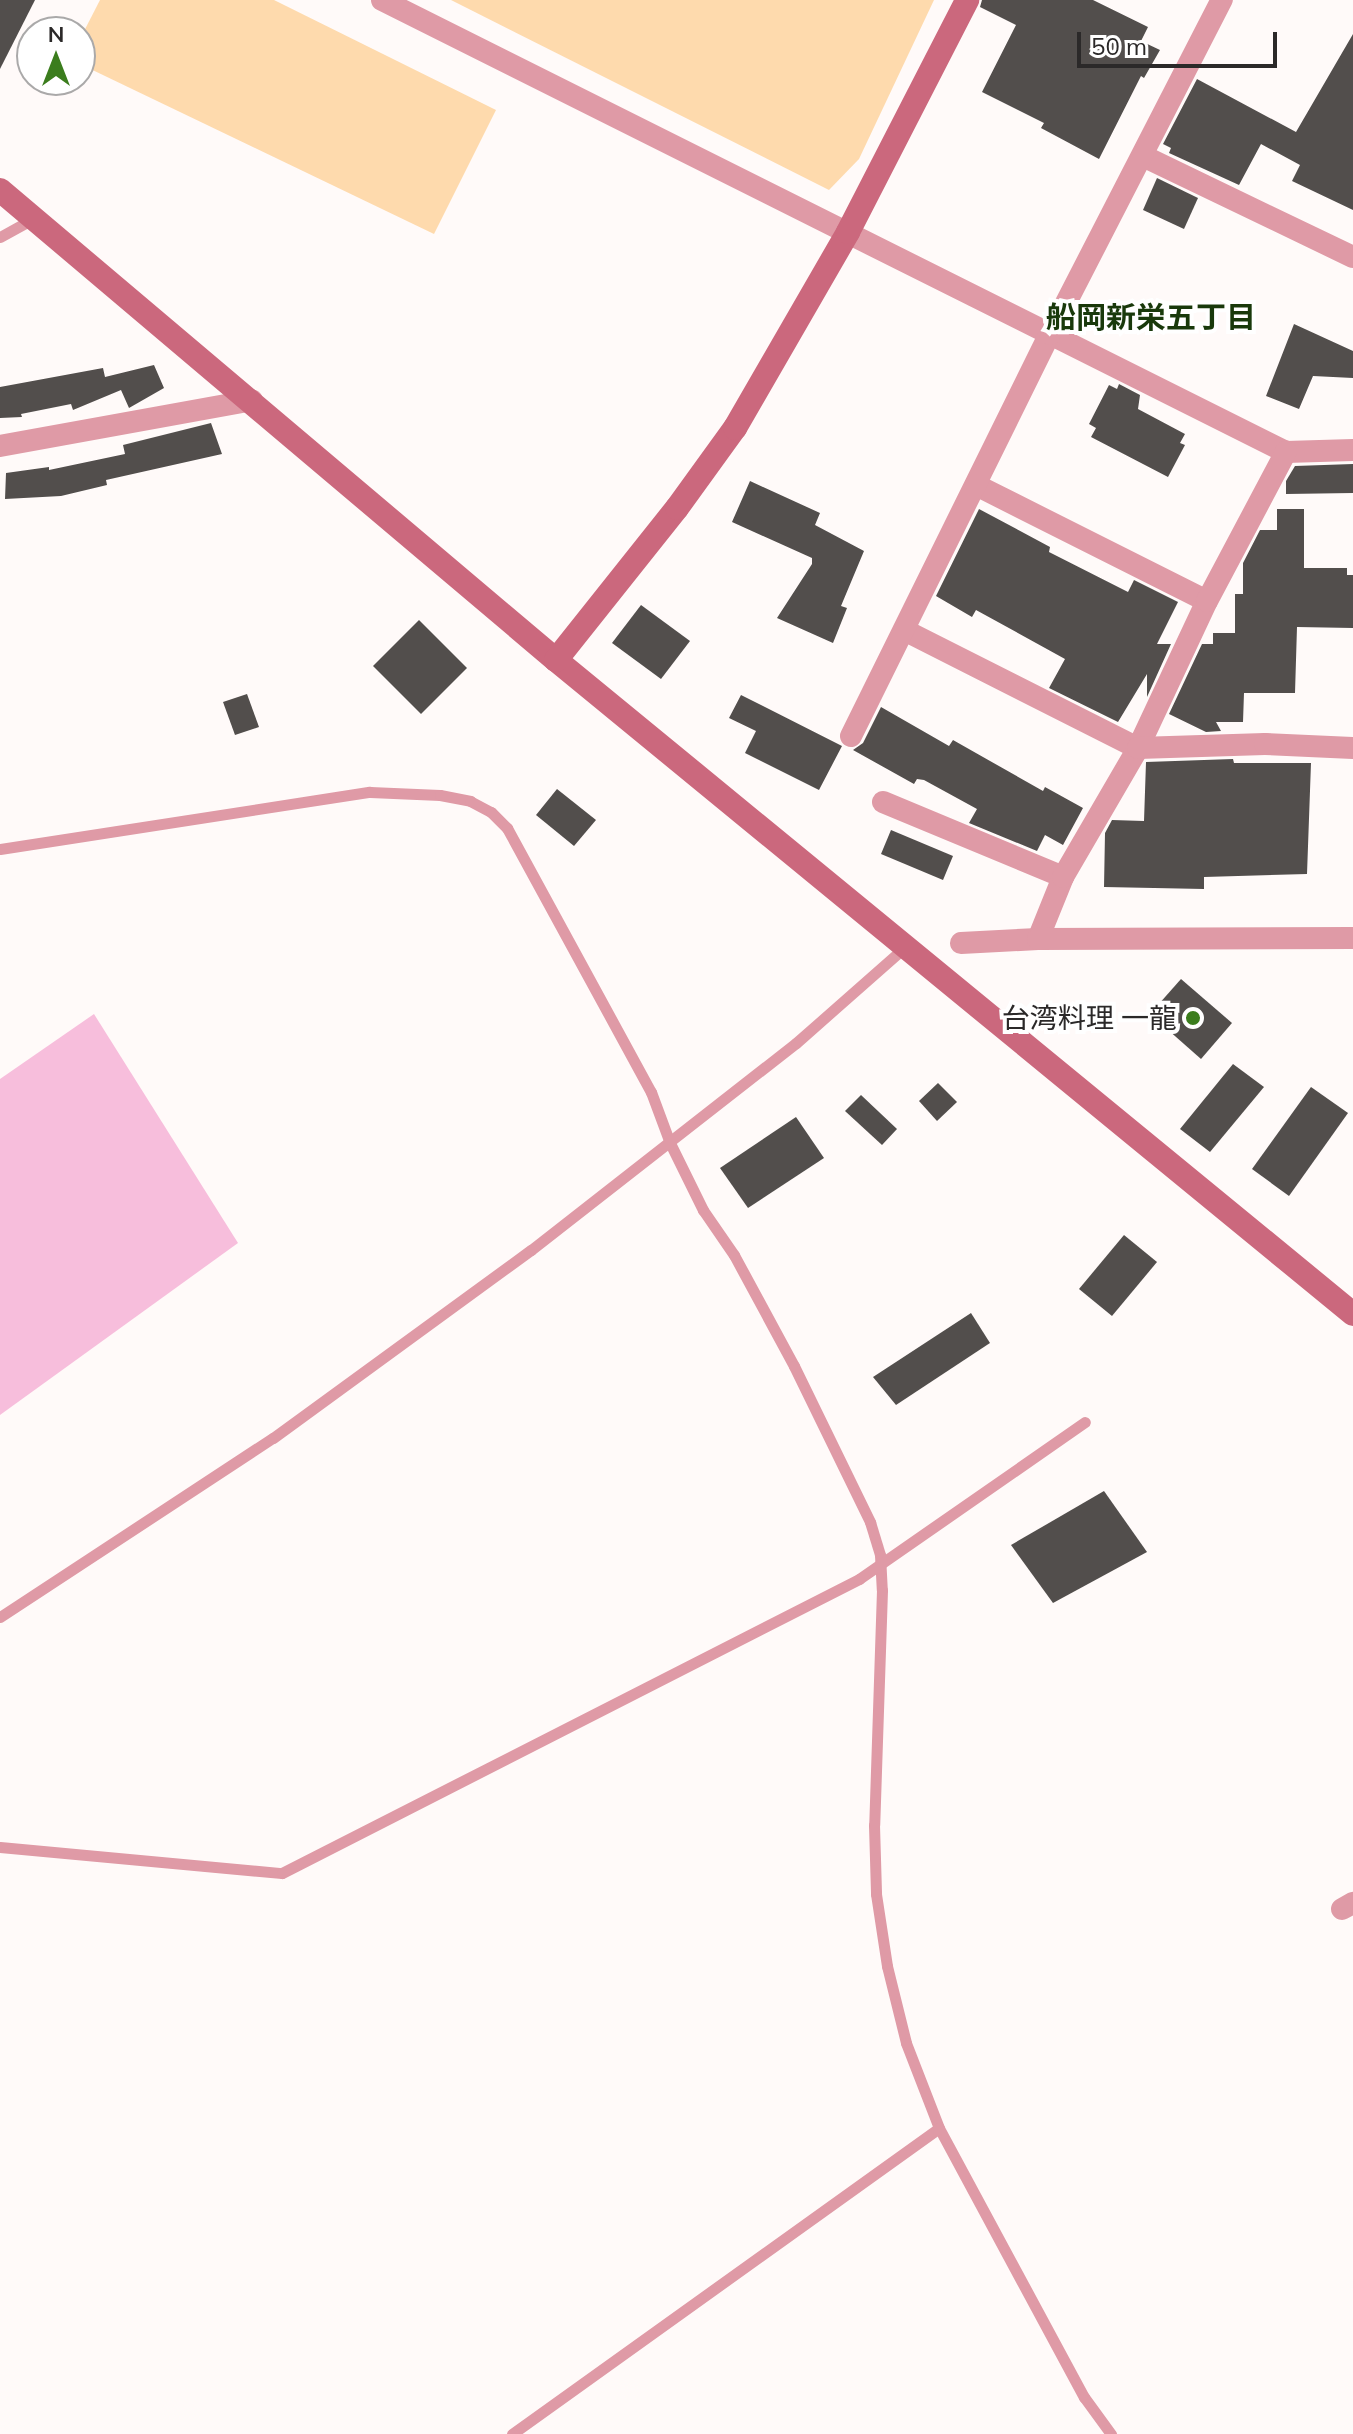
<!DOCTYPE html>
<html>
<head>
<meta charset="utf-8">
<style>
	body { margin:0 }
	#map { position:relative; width:1353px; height:2434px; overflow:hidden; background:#fffaf9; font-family:Mulish,"Noto Sans JP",sans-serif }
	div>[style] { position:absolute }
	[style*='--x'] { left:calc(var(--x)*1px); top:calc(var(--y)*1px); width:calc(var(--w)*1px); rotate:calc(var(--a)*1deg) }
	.green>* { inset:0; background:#fedaad }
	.water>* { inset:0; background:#f7bedc }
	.building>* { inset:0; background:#524e4c }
	.lane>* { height:11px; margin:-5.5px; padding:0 5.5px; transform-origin:5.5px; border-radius:5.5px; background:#df9aa6 }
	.street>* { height:22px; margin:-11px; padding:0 11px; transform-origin:11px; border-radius:11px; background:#df9aa6 }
	.secondary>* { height:24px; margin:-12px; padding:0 12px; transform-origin:12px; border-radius:12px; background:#cb687d }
	.dots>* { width:22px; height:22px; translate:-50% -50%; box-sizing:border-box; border:4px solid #fff; border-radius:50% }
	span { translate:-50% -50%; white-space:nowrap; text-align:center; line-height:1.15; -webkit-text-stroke:8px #fff; paint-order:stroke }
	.poi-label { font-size:28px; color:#2b2929 }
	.right { translate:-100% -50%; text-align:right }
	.neighbourhood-label { font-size:30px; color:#19390b; font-weight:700 }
	.north { position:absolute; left:16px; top:16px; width:80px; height:80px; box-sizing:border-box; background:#fff; border:2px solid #aaa9a9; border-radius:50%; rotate:0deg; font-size:22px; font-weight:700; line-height:32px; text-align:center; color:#2b2929 }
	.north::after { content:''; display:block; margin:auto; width:28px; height:36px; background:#3b7d1d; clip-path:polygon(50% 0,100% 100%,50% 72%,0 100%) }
	.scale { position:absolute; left:1077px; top:32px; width:200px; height:36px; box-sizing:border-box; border:4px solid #2b2929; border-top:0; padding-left:10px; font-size:24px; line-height:28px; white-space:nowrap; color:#2b2929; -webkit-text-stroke:6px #fff; paint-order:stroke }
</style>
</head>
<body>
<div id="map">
	<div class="green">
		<i style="clip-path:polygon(100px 0,274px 0,496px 110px,434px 234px,80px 64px,80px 39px)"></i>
		<i style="clip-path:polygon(451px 0,934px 0,859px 159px,829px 190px)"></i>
	</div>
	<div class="water">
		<i style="clip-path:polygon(94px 1014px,238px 1243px,0 1415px,0 1079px)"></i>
	</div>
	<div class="building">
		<i style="clip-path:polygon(0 0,35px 0,0 69px)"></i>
		<i style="clip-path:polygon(982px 0,1093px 0,1148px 27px,1141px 41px,1160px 50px,1144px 78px,1141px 76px,1099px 159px,1041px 128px,1044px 123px,982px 92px,1016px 25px,980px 7px)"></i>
		<i style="clip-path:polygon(1353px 34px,1353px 210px,1292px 181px,1300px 165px,1261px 144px,1239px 185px,1169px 153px,1171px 148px,1163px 144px,1197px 79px,1296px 132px)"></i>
		<i style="clip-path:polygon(1157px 178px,1198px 198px,1184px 229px,1143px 210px)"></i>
		<i style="clip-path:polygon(1294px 324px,1353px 351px,1353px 378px,1313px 376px,1299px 409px,1266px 396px)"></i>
		<i style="clip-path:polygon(154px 365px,164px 388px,129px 408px,121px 390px,73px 410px,71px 404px,21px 414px,22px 417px,0 418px,0 387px,103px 368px,105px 377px)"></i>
		<i style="clip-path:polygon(1119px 384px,1140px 395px,1138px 409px,1185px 434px,1180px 443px,1185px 445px,1168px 477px,1091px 437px,1096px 428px,1089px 424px,1109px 385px,1117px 389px)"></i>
		<i style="clip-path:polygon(211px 423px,222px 454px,106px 480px,107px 485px,61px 496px,5px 499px,6px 473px,49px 467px,49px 470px,125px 454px,123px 445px)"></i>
		<i style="clip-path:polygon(1353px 464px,1353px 493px,1286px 494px,1286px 481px,1295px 466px)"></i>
		<i style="clip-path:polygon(750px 481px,820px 513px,815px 525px,864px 551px,841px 606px,847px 608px,833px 643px,777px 618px,812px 564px,812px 558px,732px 522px)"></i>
		<i style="clip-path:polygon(979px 509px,1050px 547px,1049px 552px,1128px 592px,1134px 580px,1178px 602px,1157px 644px,1171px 644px,1147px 697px,1147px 674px,1118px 722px,1049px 688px,1065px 659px,976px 610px,972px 617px,936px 596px)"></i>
		<i style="clip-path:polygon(1277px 509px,1304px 509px,1304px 568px,1347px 568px,1347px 575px,1353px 575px,1353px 628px,1297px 627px,1295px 693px,1244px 693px,1243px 722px,1216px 722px,1221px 731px,1206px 732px,1169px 714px,1202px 644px,1213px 644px,1213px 633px,1235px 633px,1235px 594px,1243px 594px,1243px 563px,1260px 530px,1277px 530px)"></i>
		<i style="clip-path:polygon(641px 605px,690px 641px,661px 679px,612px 643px)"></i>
		<i style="clip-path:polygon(419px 620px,467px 668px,421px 714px,373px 666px)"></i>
		<i style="clip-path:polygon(247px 694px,259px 727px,235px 735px,223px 702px)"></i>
		<i style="clip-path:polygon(741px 695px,842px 746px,819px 790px,745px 753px,756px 731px,729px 718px)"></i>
		<i style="clip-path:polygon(881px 707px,949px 746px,953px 740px,1043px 791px,1045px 787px,1083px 808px,1063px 845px,1045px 835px,1037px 851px,969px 823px,977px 809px,924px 780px,917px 779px,914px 784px,853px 750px,863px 743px)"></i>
		<i style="clip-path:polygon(1233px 759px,1234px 763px,1311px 763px,1307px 874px,1204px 877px,1204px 889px,1104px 887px,1105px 833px,1112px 820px,1144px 821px,1146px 762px)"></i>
		<i style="clip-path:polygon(557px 789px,596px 820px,574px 846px,536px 815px)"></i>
		<i style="clip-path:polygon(891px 830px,953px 856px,943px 880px,881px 854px)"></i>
		<i style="clip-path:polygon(1181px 979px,1232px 1023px,1201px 1059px,1150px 1014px)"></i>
		<i style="clip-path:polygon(1233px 1064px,1264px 1087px,1210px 1152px,1180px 1129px)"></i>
		<i style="clip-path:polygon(938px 1083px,957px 1102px,937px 1121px,919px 1101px)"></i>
		<i style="clip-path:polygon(1311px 1087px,1348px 1113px,1289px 1196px,1252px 1169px)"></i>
		<i style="clip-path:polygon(861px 1095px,897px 1129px,882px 1145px,845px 1111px)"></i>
		<i style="clip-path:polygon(796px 1117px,824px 1158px,748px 1208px,720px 1168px)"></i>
		<i style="clip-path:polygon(1124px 1235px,1157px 1262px,1112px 1316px,1079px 1289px)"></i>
		<i style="clip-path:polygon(971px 1313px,990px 1343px,896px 1405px,873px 1377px)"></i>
		<i style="clip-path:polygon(1104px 1491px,1147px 1552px,1053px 1603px,1011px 1545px)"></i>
	</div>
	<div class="lane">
		<i style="--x:0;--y:237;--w:39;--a:-29"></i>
		<i style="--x:0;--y:849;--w:374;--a:-8.8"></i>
		<i style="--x:370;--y:792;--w:70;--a:2.5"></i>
		<i style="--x:440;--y:795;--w:31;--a:11"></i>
		<i style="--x:470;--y:801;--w:24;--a:28"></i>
		<i style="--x:491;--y:812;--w:23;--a:45"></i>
		<i style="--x:507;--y:828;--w:301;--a:61.4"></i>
		<i style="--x:651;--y:1092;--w:54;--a:69.6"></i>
		<i style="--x:670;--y:1143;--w:75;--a:63.8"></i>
		<i style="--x:703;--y:1210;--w:55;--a:55.4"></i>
		<i style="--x:734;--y:1255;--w:126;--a:61.6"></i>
		<i style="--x:794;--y:1366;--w:174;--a:64"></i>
		<i style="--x:870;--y:1522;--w:34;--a:73"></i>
		<i style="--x:880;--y:1555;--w:35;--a:87"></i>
		<i style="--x:882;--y:1590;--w:235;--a:91.9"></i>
		<i style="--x:874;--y:1825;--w:69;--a:88.3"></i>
		<i style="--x:876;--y:1894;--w:73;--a:81.3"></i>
		<i style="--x:887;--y:1966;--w:79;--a:76.1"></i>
		<i style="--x:906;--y:2043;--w:91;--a:68.8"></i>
		<i style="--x:939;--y:2128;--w:306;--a:61.7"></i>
		<i style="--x:1084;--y:2397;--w:46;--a:53.9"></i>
		<i style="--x:0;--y:1617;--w:326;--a:-33.3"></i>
		<i style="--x:273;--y:1438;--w:319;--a:-36.1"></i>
		<i style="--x:531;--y:1250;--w:336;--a:-38"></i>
		<i style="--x:796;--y:1043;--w:145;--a:-41.4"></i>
		<i style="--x:0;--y:1847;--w:283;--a:5.3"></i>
		<i style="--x:282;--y:1873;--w:648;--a:-27"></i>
		<i style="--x:859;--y:1579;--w:275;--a:-34.8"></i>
		<i style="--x:512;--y:2434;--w:525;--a:-35.63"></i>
	</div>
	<div class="street">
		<i style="--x:382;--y:0;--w:1011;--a:26.57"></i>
		<i style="--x:1286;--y:452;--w:67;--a:-1.7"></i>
		<i style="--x:1143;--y:156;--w:233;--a:25.7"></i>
		<i style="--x:0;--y:446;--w:256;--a:-10.3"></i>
		<i style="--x:976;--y:485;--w:258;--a:26.7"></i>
		<i style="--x:904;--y:630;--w:262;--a:26.8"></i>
		<i style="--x:1138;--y:748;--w:162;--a:-64.9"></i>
		<i style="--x:1207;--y:601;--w:169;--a:-62.1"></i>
		<i style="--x:851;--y:736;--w:449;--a:-63.7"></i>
		<i style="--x:1050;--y:334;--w:376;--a:-62.8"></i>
		<i style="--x:883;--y:802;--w:195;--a:22.6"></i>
		<i style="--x:1038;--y:939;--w:67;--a:-68"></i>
		<i style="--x:1063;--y:877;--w:149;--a:-59.8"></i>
		<i style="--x:1138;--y:748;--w:127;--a:-1.8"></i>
		<i style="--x:1265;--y:744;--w:88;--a:2.6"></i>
		<i style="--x:961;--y:943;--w:77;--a:-3"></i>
		<i style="--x:1038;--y:939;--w:315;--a:-0.2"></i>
		<i style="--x:1342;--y:1909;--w:13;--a:-29"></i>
	</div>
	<div class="secondary">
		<i style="--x:0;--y:190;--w:728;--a:40.21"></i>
		<i style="--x:556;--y:660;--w:1031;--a:39.37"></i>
		<i style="--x:556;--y:660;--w:194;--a:-51.5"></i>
		<i style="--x:677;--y:508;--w:99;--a:-54.1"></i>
		<i style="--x:735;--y:428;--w:226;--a:-60"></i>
		<i style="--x:848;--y:232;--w:261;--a:-62.8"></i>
	</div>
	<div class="dots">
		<i style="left:1193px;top:1018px;background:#3b7d1d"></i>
	</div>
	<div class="poi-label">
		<span class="right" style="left:1177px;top:1018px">台湾料理 一龍</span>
	</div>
	<div class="neighbourhood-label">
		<span style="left:1151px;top:317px">船岡新栄五丁目</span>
	</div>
	<div class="north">N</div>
	<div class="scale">50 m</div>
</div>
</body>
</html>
